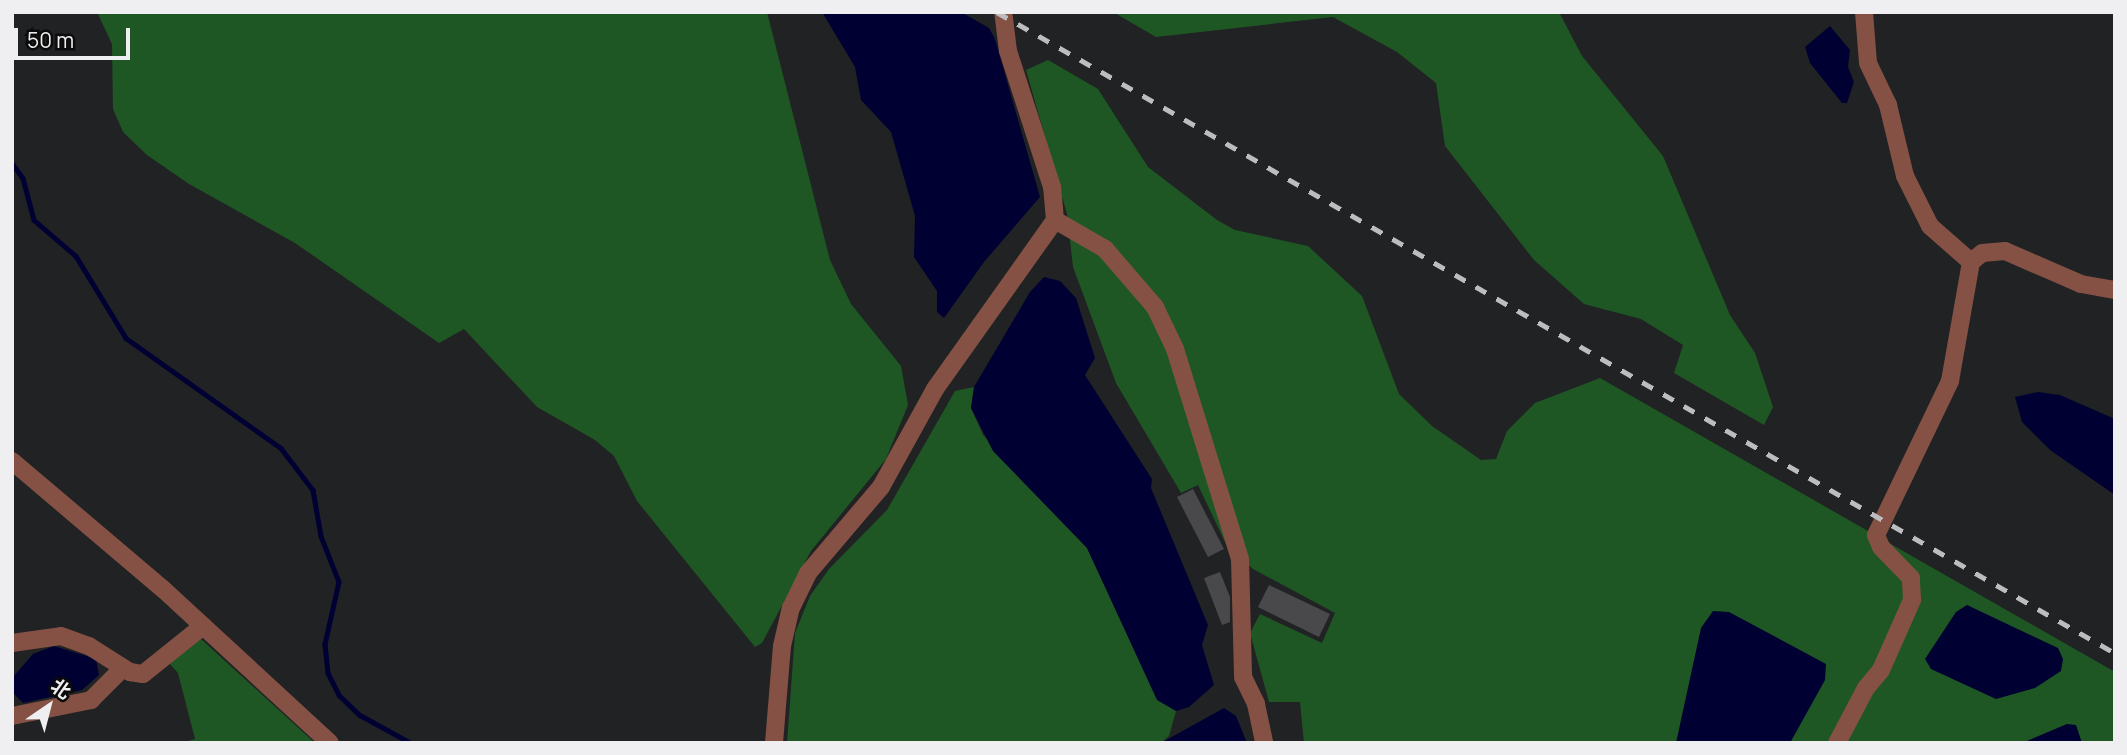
<!DOCTYPE html>
<html>
<head>
<meta charset="utf-8">
<style>
	body { margin:0 }
	#map { position:relative; width:2127px; height:755px; overflow:hidden; background:#212224; font-family:Manrope,"Noto Sans SC",sans-serif }
	div>[style] { position:absolute }
	[style*='--x'] { left:calc(var(--x)*1px); top:calc(var(--y)*1px); width:calc(var(--w)*1px); rotate:calc(var(--a)*1deg) }
	.forest>* { inset:0; background:#1e5723 }
	.water>* { inset:0; background:#000132 }
	.stream>* { height:4.5px; margin:-2.25px; padding:0 2.25px; transform-origin:2.25px; border-radius:2.25px; background:#000132 }
	.building>* { inset:0; background:#49494b }
	.minor>* { height:18px; margin:-9px; padding:0 9px; transform-origin:9px; border-radius:9px; background:#845144 }
	.rail>* { height:4.5px; margin-top:-2.25px; transform-origin:0; background:repeating-linear-gradient(90deg,#bdbdbf 0 12px,transparent 0 24px) }
	span { translate:-50% -50%; white-space:nowrap; text-align:center; line-height:1.15; -webkit-text-stroke:5px #0b0b0c; paint-order:stroke }
	.frame { position:absolute; inset:0; border:14px solid #efeff1; pointer-events:none }
	.north { position:absolute; left:14px; top:671px; width:70px; height:70px; -webkit-text-stroke:5px #0b0b0c; paint-order:stroke; rotate:35deg; font-size:19px; font-weight:700; line-height:28px; text-align:center; color:#efeff1 }
	.north::after { content:''; display:block; margin:auto; width:24px; height:32px; background:#efeff1; clip-path:polygon(50% 0,100% 100%,50% 72%,0 100%) }
	.scale { position:absolute; left:14px; top:28px; width:116px; height:32px; box-sizing:border-box; border:4px solid #efeff1; border-top:0; padding-left:9px; font-size:21px; line-height:24px; white-space:nowrap; color:#efeff1; -webkit-text-stroke:5px #0b0b0c; paint-order:stroke }
</style>
</head>
<body>
<div id="map">
	<div class="forest">
		<i style="clip-path:polygon(97px 12px,767px 12px,830px 260px,851px 304px,901px 366px,908px 405px,886px 459px,811px 551px,762px 643px,755px 647px,637px 501px,614px 456px,595px 440px,537px 407px,464px 329px,439px 343px,295px 243px,189px 184px,147px 155px,123px 132px,113px 109px,112px 44px)"></i>
		<i style="clip-path:polygon(1113px 12px,1559px 12px,1582px 56px,1663px 156px,1730px 315px,1755px 353px,1773px 407px,1764px 425px,1674px 373px,1683px 345px,1641px 319px,1584px 304px,1534px 260px,1445px 146px,1436px 83px,1397px 52px,1333px 17px,1156px 37px)"></i>
		<i style="clip-path:polygon(1048px 60px,1098px 89px,1148px 167px,1217px 220px,1235px 230px,1308px 246px,1362px 296px,1399px 394px,1432px 426px,1481px 460px,1496px 459px,1507px 431px,1535px 403px,1600px 378px,2115px 672px,2115px 743px,1304px 743px,1300px 702px,1269px 702px,1250px 633px,1260px 614px,1322px 643px,1335px 613px,1253px 569px,1226px 544px,1198px 485px,1181px 493px,1116px 383px,1073px 267px,1067px 214px,1026px 70px)"></i>
		<i style="clip-path:polygon(974px 387px,971px 408px,983px 435px,1087px 548px,1152px 686px,1176px 711px,1169px 736px,1161px 743px,787px 743px,795px 633px,810px 596px,829px 569px,887px 510px,955px 391px)"></i>
		<i style="clip-path:polygon(201px 639px,315px 743px,181px 743px,195px 739px,178px 673px,169px 663px)"></i>
	</div>
	<div class="water">
		<i style="clip-path:polygon(822px 12px,961px 12px,989px 28px,995px 39px,1040px 197px,984px 262px,944px 318px,937px 312px,937px 291px,914px 257px,915px 216px,891px 132px,861px 100px,855px 67px)"></i>
		<i style="clip-path:polygon(1830px 26px,1850px 50px,1848px 67px,1854px 82px,1847px 103px,1842px 103px,1810px 63px,1805px 47px)"></i>
		<i style="clip-path:polygon(1044px 277px,1060px 281px,1076px 298px,1095px 358px,1085px 375px,1152px 479px,1151px 488px,1208px 625px,1202px 645px,1214px 685px,1189px 707px,1176px 711px,1157px 700px,1087px 548px,993px 451px,971px 408px,974px 387px,1030px 292px)"></i>
		<i style="clip-path:polygon(2038px 392px,2060px 395px,2115px 419px,2115px 495px,2050px 450px,2022px 422px,2015px 397px)"></i>
		<i style="clip-path:polygon(1967px 605px,2058px 648px,2063px 659px,2061px 671px,2035px 688px,1996px 699px,1931px 669px,1925px 659px,1956px 612px)"></i>
		<i style="clip-path:polygon(1713px 611px,1729px 612px,1826px 664px,1825px 680px,1790px 743px,1676px 743px,1701px 628px)"></i>
		<i style="clip-path:polygon(54px 646px,96px 659px,99px 675px,82px 690px,23px 703px,14px 694px,13px 677px,33px 654px)"></i>
		<i style="clip-path:polygon(1224px 708px,1236px 716px,1247px 743px,1161px 743px)"></i>
		<i style="clip-path:polygon(2067px 724px,2076px 725px,2082px 743px,2022px 743px)"></i>
	</div>
	<div class="stream">
		<i style="--x:12;--y:163;--w:19;--a:54"></i>
		<i style="--x:23;--y:178;--w:43;--a:75.3"></i>
		<i style="--x:34;--y:220;--w:55;--a:40.6"></i>
		<i style="--x:76;--y:256;--w:96;--a:58.6"></i>
		<i style="--x:126;--y:338;--w:190;--a:35.4"></i>
		<i style="--x:281;--y:448;--w:53;--a:52.7"></i>
		<i style="--x:313;--y:490;--w:47;--a:80.1"></i>
		<i style="--x:321;--y:536;--w:49;--a:68.6"></i>
		<i style="--x:339;--y:582;--w:64;--a:102.7"></i>
		<i style="--x:325;--y:644;--w:29;--a:84"></i>
		<i style="--x:328;--y:673;--w:25;--a:63"></i>
		<i style="--x:339;--y:695;--w:29;--a:44"></i>
		<i style="--x:360;--y:715;--w:58;--a:28.8"></i>
	</div>
	<div class="building">
		<i style="clip-path:polygon(1193px 489px,1224px 549px,1208px 557px,1177px 497px)"></i>
		<i style="clip-path:polygon(1220px 572px,1230px 597px,1230px 622px,1222px 625px,1204px 578px)"></i>
		<i style="clip-path:polygon(1269px 585px,1330px 614px,1319px 637px,1258px 607px)"></i>
	</div>
	<div class="minor">
		<i style="--x:1864;--y:12;--w:51;--a:85.5"></i>
		<i style="--x:1868;--y:63;--w:47;--a:64.5"></i>
		<i style="--x:1888;--y:105;--w:73;--a:76.5"></i>
		<i style="--x:1905;--y:176;--w:56;--a:63.4"></i>
		<i style="--x:1930;--y:226;--w:55;--a:41.3"></i>
		<i style="--x:1055;--y:220;--w:58;--a:30.1"></i>
		<i style="--x:1105;--y:249;--w:77;--a:49.2"></i>
		<i style="--x:1155;--y:307;--w:47;--a:64.5"></i>
		<i style="--x:1175;--y:349;--w:220;--a:72.8"></i>
		<i style="--x:1240;--y:559;--w:118;--a:88.5"></i>
		<i style="--x:1243;--y:677;--w:30;--a:64"></i>
		<i style="--x:1256;--y:704;--w:40;--a:78"></i>
		<i style="--x:12;--y:461;--w:198;--a:40.3"></i>
		<i style="--x:163;--y:589;--w:227;--a:42.7"></i>
		<i style="--x:12;--y:643;--w:49;--a:-8.1"></i>
		<i style="--x:61;--y:636;--w:30;--a:20"></i>
		<i style="--x:89;--y:646;--w:49;--a:32.4"></i>
		<i style="--x:130;--y:672;--w:13;--a:9"></i>
		<i style="--x:143;--y:674;--w:77;--a:-38.7"></i>
		<i style="--x:12;--y:716;--w:81;--a:-11.4"></i>
		<i style="--x:91;--y:700;--w:45;--a:-45"></i>
		<i style="--x:774;--y:743;--w:97;--a:-85.3"></i>
		<i style="--x:782;--y:646;--w:39;--a:-77"></i>
		<i style="--x:791;--y:608;--w:39;--a:-64"></i>
		<i style="--x:808;--y:573;--w:113;--a:-49.7"></i>
		<i style="--x:881;--y:487;--w:112;--a:-61.1"></i>
		<i style="--x:935;--y:389;--w:207;--a:-54.6"></i>
		<i style="--x:1055;--y:220;--w:33;--a:-95"></i>
		<i style="--x:1052;--y:187;--w:143;--a:-107.9"></i>
		<i style="--x:1008;--y:51;--w:39;--a:-97"></i>
		<i style="--x:1837;--y:743;--w:62;--a:-62.2"></i>
		<i style="--x:1866;--y:688;--w:23;--a:-50"></i>
		<i style="--x:1881;--y:670;--w:77;--a:-66.1"></i>
		<i style="--x:1912;--y:600;--w:22;--a:-93"></i>
		<i style="--x:1911;--y:578;--w:43;--a:-134.1"></i>
		<i style="--x:1881;--y:547;--w:13;--a:-113"></i>
		<i style="--x:1876;--y:535;--w:171;--a:-64.3"></i>
		<i style="--x:1950;--y:381;--w:121;--a:-80"></i>
		<i style="--x:1971;--y:262;--w:14;--a:-39"></i>
		<i style="--x:1982;--y:253;--w:23;--a:-5"></i>
		<i style="--x:2005;--y:251;--w:83;--a:23.5"></i>
		<i style="--x:2081;--y:284;--w:35;--a:10"></i>
	</div>
	<div class="rail">
		<i style="--x:997;--y:12;--w:1289;--a:29.83"></i>
	</div>
	<div class="frame"></div>
	<div class="north">北</div>
	<div class="scale">50 m</div>
</div>
</body>
</html>
